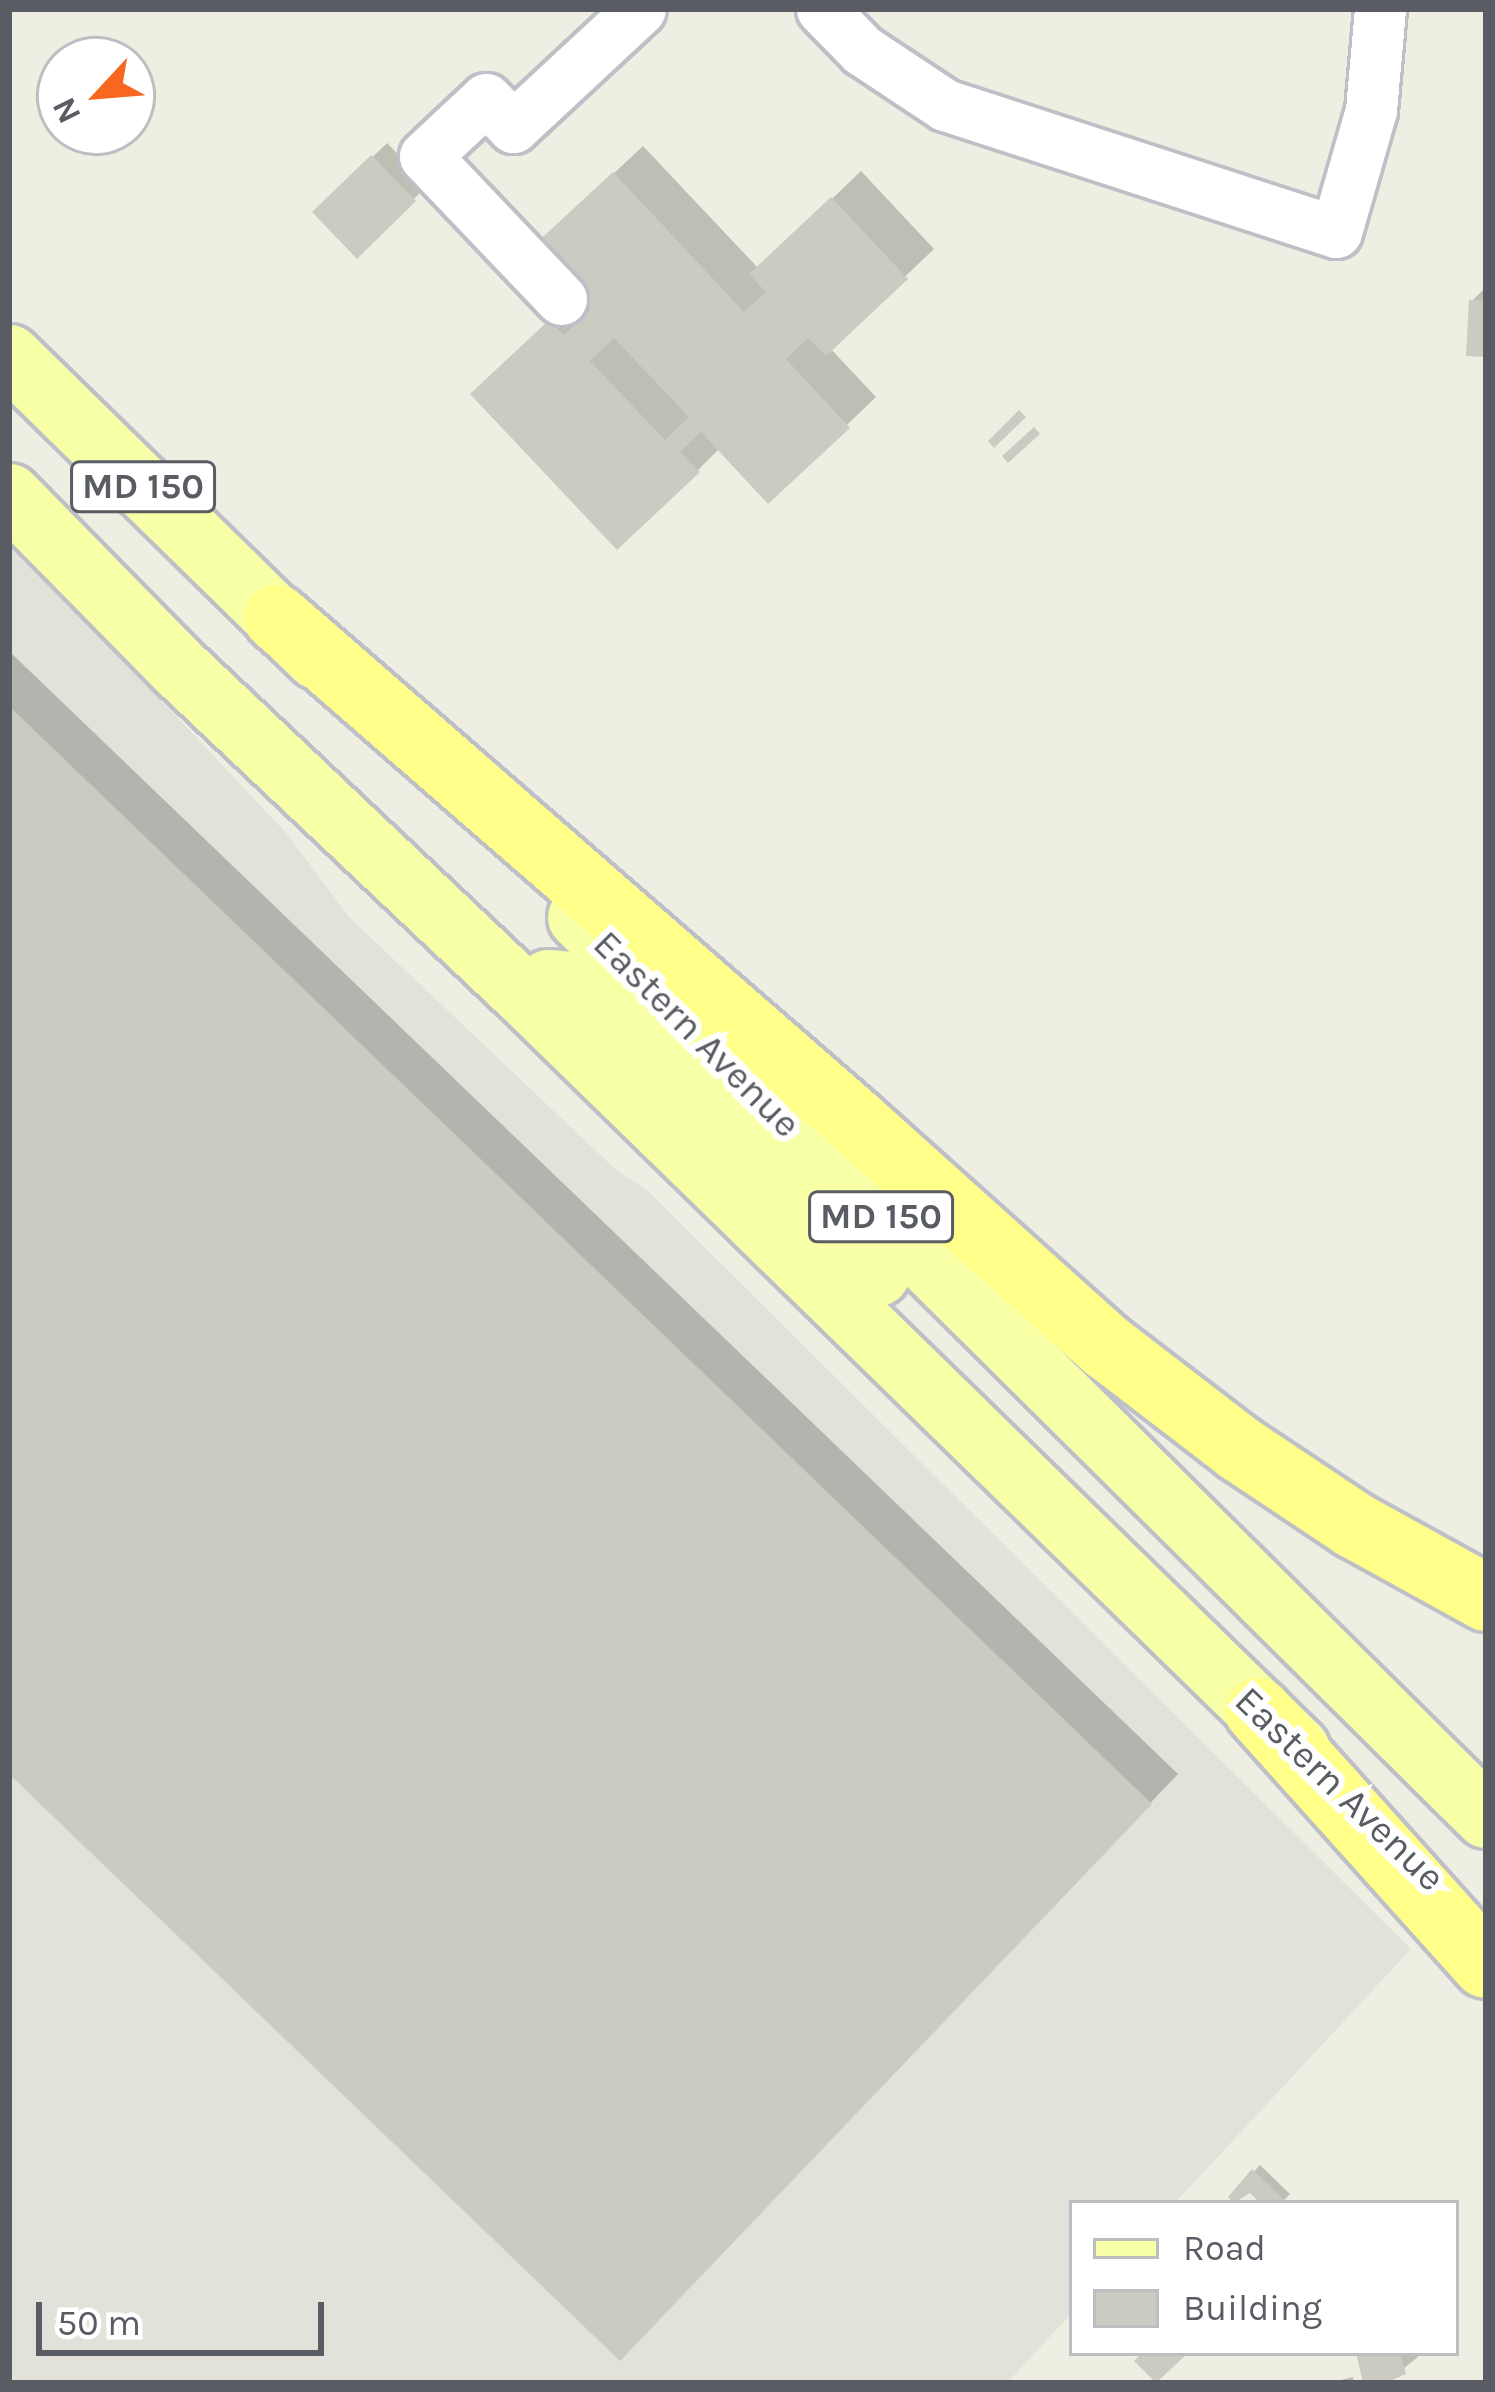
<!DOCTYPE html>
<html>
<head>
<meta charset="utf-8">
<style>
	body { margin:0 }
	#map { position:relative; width:1495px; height:2392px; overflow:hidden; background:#eeefe2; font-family:Karla,sans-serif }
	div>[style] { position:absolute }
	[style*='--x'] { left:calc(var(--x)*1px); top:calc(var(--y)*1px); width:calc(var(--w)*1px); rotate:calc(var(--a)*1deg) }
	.industrial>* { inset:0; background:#e2e2da }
	.shadow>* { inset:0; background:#0003 }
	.building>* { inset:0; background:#cccbc1 }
	.roads { filter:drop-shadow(3px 0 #bfbfc7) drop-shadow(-3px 0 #bfbfc7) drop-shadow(0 3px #bfbfc7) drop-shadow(0 -3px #bfbfc7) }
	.minor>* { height:51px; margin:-25.5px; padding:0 25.5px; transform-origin:25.5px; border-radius:25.5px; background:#fff }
	.major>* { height:63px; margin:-31.5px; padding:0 31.5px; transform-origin:31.5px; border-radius:31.5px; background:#f7ffa7 }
	.highway>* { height:66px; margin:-33px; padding:0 33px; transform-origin:33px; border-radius:33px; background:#ffff89 }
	span { translate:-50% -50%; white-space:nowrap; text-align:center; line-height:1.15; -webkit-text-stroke:12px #fff; paint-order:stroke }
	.shield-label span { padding:3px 9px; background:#fff; border:3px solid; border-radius:9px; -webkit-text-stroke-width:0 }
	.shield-label { font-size:36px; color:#5a5c64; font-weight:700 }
	.street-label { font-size:39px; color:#5a5c64 }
	.frame { position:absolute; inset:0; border:12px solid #5a5c64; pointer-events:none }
	.legend { position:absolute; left:1069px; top:2200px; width:390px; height:156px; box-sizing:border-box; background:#fff; border:3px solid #bdbec1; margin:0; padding:15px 21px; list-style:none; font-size:36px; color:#5a5c64 }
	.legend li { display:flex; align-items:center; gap:24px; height:60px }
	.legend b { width:60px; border:3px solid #bdbec1 }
	.north { position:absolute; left:36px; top:36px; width:120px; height:120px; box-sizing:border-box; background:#fff; border:3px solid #bdbec1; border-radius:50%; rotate:244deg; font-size:33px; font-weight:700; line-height:48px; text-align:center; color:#5a5c64 }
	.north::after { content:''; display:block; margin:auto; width:42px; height:54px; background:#f7671f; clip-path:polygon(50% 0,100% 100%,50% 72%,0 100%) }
	.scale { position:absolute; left:36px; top:2302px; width:288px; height:54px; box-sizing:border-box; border:6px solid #5a5c64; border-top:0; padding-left:15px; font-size:36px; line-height:42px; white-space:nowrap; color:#5a5c64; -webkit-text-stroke:9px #fff; paint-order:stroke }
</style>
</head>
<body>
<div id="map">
	<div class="industrial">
		<i style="clip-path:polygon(9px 538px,288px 835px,350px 918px,614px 1168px,649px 1192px,1411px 1949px,1175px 2203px,1072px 2203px,1072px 2313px,1007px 2383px,9px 2383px)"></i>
	</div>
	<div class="shadow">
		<i style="clip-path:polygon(387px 143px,428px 185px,357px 255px,316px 212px)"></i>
		<i style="clip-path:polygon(643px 146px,759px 269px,861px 171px,934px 249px,830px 348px,876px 397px,769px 500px,720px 448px,698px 470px,474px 394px,579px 294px,564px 220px)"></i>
		<i style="clip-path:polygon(1486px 287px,1486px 354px,1472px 301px)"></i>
		<i style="clip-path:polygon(9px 651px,1178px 1774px,649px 2329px,9px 1770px)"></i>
		<i style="clip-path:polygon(1260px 2165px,1290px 2194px,1281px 2203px,1264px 2203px,1250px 2189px,1237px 2202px,1232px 2197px)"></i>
		<i style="clip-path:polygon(1360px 2353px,1417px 2353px,1418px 2357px,1385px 2383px,1372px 2383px)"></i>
		<i style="clip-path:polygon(1353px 2377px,1354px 2383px,1329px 2383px)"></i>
	</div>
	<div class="building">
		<i style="clip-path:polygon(371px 155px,416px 201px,357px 259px,312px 212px)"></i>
		<i style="clip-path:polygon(evenodd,613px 172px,744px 312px,766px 292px,749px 274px,831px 197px,908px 279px,826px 356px,808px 338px,786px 359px,850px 428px,768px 504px,701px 432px,680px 452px,700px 472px,617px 550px,470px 394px,549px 320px,564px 335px,590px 311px,531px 248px,613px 172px,614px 338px,689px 417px,665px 440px,590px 361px,614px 338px)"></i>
		<i style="clip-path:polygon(1469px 300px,1486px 301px,1486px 357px,1466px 356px)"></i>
		<i style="clip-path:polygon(1019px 410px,1026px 417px,994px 448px,988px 441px)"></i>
		<i style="clip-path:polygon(1034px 427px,1040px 434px,1008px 463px,1002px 456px)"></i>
		<i style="clip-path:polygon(9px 706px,1152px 1804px,620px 2361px,9px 1774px)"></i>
		<i style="clip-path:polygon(1252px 2169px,1287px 2203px,1260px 2203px,1250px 2193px,1234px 2203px,1228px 2197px)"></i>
		<i style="clip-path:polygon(1142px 2353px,1188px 2353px,1156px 2383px,1134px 2361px)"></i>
		<i style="clip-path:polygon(1356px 2353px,1400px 2353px,1406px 2374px,1385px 2383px,1363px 2383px)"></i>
	</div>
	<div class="roads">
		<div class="minor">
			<i style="--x:822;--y:9;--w:57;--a:45.7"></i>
			<i style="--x:862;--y:50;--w:100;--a:33.5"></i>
			<i style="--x:945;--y:105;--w:411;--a:18"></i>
			<i style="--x:1336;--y:232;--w:127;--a:-74"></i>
			<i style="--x:1371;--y:110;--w:101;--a:-84.9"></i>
			<i style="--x:561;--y:299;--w:197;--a:-133.6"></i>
			<i style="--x:425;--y:156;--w:83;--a:-43.1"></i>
			<i style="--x:486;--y:99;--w:39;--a:46"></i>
			<i style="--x:513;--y:127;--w:173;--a:-42.9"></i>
		</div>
		<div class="major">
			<i style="--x:9;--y:356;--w:430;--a:44.4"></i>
			<i style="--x:9;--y:495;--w:237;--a:45.5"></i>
			<i style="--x:175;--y:664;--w:476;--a:43.4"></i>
			<i style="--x:521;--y:991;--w:1085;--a:44.29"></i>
			<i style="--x:579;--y:917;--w:1277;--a:44.75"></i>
			<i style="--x:548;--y:981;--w:24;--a:5"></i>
			<i style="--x:572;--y:983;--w:17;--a:36"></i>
			<i style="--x:586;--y:993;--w:405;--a:43.9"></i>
		</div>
		<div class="highway">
			<i style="--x:277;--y:618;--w:768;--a:41.04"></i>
			<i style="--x:856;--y:1122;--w:337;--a:41.9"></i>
			<i style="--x:1107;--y:1347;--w:168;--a:37.5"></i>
			<i style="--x:1240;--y:1449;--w:137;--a:33.7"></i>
			<i style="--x:1354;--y:1525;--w:151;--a:28.9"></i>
			<i style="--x:1258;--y:1711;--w:341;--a:48.1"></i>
		</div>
	</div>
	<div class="shield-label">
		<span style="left:143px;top:487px">MD 150</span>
		<span style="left:881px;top:1217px">MD 150</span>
	</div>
	<div class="street-label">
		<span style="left:697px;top:1034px;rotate:45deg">Eastern Avenue</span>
		<span style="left:1340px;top:1789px;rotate:44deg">Eastern Avenue</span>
	</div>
	<div class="frame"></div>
	<ul class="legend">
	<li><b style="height:15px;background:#f7ffa7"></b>Road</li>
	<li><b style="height:33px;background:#cccbc1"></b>Building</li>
	</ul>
	<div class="north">N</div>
	<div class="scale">50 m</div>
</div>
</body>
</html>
